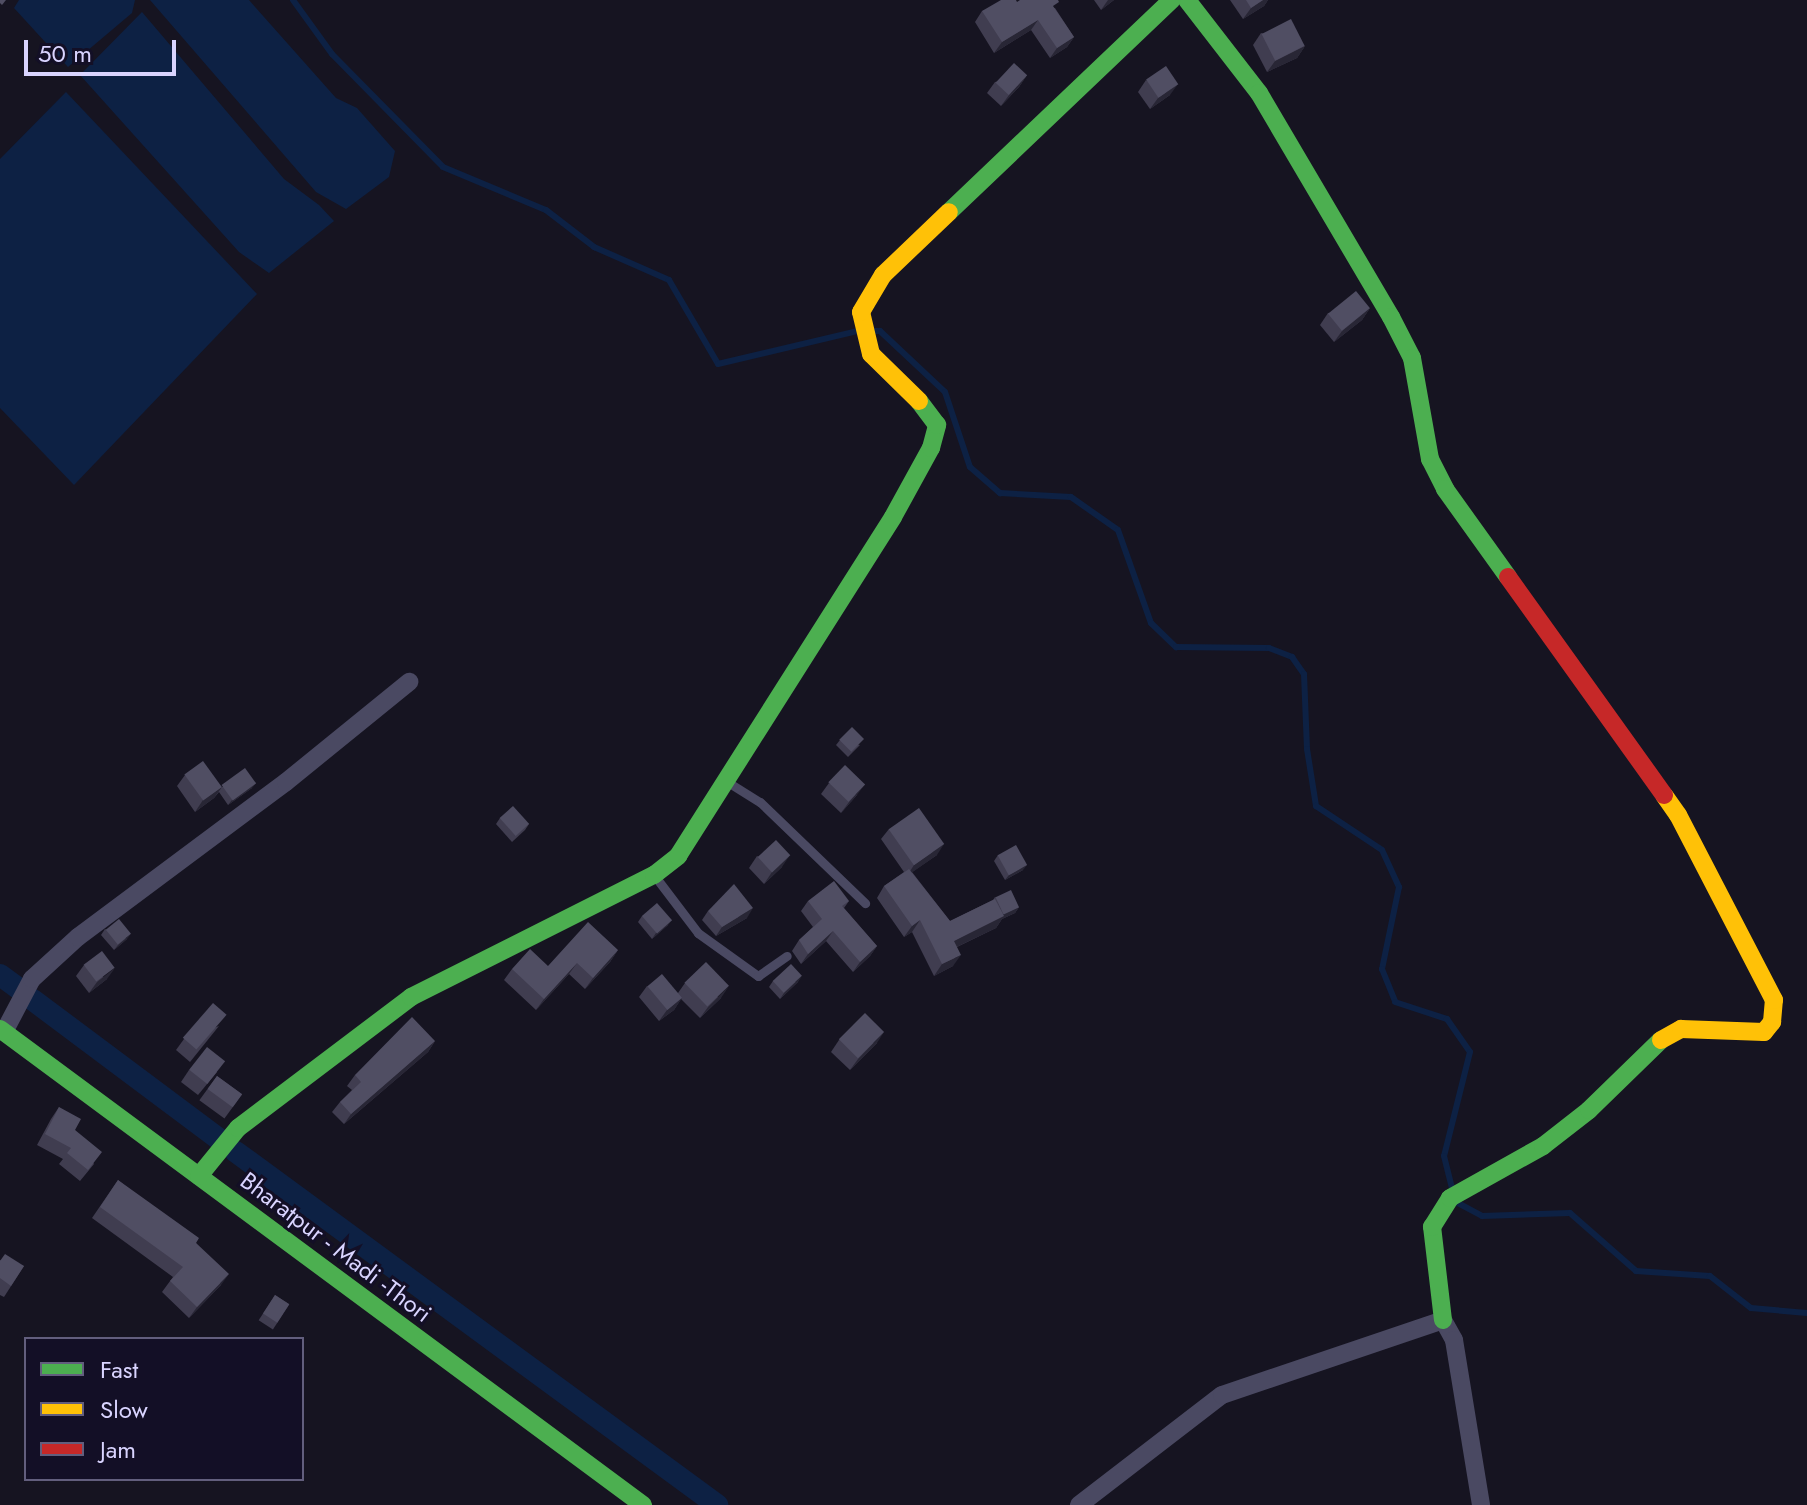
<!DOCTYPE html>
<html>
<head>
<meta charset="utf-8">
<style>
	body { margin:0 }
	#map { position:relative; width:1807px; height:1505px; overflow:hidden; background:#161421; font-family:Jost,sans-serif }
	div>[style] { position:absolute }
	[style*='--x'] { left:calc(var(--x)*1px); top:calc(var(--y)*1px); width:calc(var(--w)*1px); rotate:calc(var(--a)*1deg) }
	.water>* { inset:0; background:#0d2144 }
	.stream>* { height:6px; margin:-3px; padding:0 3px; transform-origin:3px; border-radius:3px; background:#0d2144 }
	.canal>* { height:22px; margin:-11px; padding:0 11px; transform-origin:11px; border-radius:11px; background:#0d2144 }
	.lane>* { height:9px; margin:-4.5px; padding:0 4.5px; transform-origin:4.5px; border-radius:4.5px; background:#4a4962 }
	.street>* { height:18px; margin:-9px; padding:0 9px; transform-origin:9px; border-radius:9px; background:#4a4962 }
	.fast>* { height:18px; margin:-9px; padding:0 9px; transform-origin:9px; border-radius:9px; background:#4caf50 }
	.slow>* { height:18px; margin:-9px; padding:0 9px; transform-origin:9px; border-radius:9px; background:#ffc107 }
	.jam>* { height:18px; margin:-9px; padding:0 9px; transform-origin:9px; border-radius:9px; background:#c62828 }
	.wall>* { inset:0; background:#403d50; transform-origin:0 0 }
	.shaded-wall>* { inset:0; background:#282635 }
	.building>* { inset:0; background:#504e63; transform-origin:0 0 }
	span { translate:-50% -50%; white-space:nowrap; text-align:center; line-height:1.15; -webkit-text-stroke:6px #130f26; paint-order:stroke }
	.street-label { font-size:24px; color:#d9d4ff }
	.legend { position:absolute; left:24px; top:1337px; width:280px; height:144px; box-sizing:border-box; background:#130f26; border:2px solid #625e7d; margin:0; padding:10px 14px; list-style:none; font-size:24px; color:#d9d4ff }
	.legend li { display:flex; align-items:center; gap:16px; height:40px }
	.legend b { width:40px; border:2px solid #625e7d }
	.scale { position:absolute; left:24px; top:40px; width:152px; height:36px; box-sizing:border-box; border:4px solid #d9d4ff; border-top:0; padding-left:10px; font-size:24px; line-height:28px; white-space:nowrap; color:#d9d4ff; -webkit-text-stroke:6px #130f26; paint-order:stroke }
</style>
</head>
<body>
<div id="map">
	<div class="water">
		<div style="clip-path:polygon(19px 0,135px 0,132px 13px,68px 67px,14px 8px)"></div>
		<div style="clip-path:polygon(150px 0,249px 0,336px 98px,357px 108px,395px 151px,389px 177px,346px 209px,316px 192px)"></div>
		<div style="clip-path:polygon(142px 12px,284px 179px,319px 205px,334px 221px,269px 273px,239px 252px,80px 75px)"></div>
		<div style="clip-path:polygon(66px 92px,257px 294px,74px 485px,0 408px,0 159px)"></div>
	</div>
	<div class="stream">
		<div style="--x:293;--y:0;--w:67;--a:54.2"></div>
		<div style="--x:332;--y:54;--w:158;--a:45.5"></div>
		<div style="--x:443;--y:167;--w:112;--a:22.7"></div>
		<div style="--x:546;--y:210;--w:61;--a:37.6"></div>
		<div style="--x:594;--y:247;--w:82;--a:23.7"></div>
		<div style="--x:669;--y:280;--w:97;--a:59.7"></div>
		<div style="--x:718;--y:364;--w:144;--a:-13.3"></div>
		<div style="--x:870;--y:331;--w:10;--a:0"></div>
		<div style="--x:880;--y:331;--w:89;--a:43.2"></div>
		<div style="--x:945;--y:392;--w:79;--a:71.6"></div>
		<div style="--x:970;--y:467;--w:40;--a:41"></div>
		<div style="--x:1000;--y:493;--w:71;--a:3.2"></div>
		<div style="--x:1071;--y:497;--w:57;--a:35.1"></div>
		<div style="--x:1118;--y:530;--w:99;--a:70.5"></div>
		<div style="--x:1151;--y:623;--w:35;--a:44"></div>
		<div style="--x:1176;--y:647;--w:93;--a:0.6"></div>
		<div style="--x:1269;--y:648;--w:25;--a:21"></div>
		<div style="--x:1292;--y:657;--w:21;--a:55"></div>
		<div style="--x:1304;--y:674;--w:75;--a:87.7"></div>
		<div style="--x:1307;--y:749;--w:58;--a:81"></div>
		<div style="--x:1316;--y:806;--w:79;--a:33.7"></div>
		<div style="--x:1382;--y:850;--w:41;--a:65.3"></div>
		<div style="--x:1399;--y:887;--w:84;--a:101.7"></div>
		<div style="--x:1382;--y:969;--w:35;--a:68"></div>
		<div style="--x:1395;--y:1002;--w:55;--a:18.1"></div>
		<div style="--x:1447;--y:1019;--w:40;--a:55.1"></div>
		<div style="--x:1470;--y:1052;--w:107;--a:104"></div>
		<div style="--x:1444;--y:1156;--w:36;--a:76"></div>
		<div style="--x:1456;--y:1202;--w:30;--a:28"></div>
		<div style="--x:1482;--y:1216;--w:88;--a:-2"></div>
		<div style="--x:1570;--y:1213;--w:88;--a:41.3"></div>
		<div style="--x:1636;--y:1271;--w:74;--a:3.9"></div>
		<div style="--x:1710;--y:1276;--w:52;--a:38"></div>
		<div style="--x:1751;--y:1308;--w:56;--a:5.1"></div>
	</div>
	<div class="canal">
		<div style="--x:0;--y:975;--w:24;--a:36"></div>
		<div style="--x:33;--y:1000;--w:234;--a:36.8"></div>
		<div style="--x:236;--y:1152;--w:597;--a:36.27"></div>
	</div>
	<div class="lane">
		<div style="--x:726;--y:781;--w:40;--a:32"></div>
		<div style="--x:760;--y:802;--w:146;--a:43.9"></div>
		<div style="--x:654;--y:875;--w:73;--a:52.8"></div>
		<div style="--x:698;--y:933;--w:74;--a:35.6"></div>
		<div style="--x:758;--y:976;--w:35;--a:-35"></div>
	</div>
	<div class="street">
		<div style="--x:4;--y:1032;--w:60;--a:-62.2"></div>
		<div style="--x:32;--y:979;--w:62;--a:-42.4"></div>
		<div style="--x:78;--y:937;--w:259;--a:-36.7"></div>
		<div style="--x:286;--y:782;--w:159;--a:-39.1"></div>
		<div style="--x:1079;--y:1505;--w:180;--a:-37.6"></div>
		<div style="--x:1222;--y:1395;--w:233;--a:-18.7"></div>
		<div style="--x:1443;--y:1320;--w:23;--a:61"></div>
		<div style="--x:1454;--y:1340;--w:167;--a:80.7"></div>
	</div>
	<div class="fast">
		<div style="--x:1187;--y:0;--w:118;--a:52.3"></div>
		<div style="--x:1259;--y:93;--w:260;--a:59.5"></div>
		<div style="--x:1391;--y:317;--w:46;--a:62.9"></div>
		<div style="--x:1412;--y:358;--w:103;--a:79.9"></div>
		<div style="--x:1430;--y:459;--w:34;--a:63"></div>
		<div style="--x:1445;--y:489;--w:108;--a:54.4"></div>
		<div style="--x:949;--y:212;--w:308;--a:-43.6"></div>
		<div style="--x:0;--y:1029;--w:800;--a:36.51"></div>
		<div style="--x:199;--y:1176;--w:62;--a:-50.9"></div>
		<div style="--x:238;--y:1128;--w:217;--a:-37.1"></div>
		<div style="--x:411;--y:997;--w:272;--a:-26.7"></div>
		<div style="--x:654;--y:875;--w:31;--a:-38"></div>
		<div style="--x:678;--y:856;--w:401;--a:-57.6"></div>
		<div style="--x:893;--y:517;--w:79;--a:-61.2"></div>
		<div style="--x:931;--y:448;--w:24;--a:-75"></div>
		<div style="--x:937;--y:425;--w:30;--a:-127"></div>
		<div style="--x:1443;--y:1320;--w:94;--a:-96.7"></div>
		<div style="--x:1432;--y:1227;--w:34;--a:-58"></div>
		<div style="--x:1450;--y:1198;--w:107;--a:-29.2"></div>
		<div style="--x:1543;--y:1146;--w:58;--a:-38"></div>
		<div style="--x:1589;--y:1110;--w:100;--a:-44.2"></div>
	</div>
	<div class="slow">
		<div style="--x:919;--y:401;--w:67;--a:-135.6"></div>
		<div style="--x:871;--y:354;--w:43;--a:-103.4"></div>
		<div style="--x:861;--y:312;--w:43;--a:-59.3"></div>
		<div style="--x:883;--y:275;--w:91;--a:-43.7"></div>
		<div style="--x:1661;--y:1040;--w:23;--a:-29"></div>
		<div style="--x:1681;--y:1029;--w:83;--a:2.1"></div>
		<div style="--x:1764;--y:1032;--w:13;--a:-51"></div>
		<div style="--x:1772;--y:1022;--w:22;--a:-85"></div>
		<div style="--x:1774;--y:1000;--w:208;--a:-117.4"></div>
		<div style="--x:1678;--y:815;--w:24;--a:-125"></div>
	</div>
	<div class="jam">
		<div style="--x:1508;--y:577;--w:268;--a:54.4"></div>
	</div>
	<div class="wall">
		<div style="clip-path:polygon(1094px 0,1114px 0,1101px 10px)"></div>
		<div style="clip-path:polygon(1230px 0,1268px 0,1264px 6px,1243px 19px)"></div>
		<div style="clip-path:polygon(1017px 2px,1055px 8px,1074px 37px,1067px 47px,1050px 58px,1031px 30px,994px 53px,975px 22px,982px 11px)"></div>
		<div style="clip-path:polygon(1261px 33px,1305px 46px,1297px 58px,1267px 72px,1253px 45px)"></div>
		<div style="clip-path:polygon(1027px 75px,1019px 87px,1001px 106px,987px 93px,995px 82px)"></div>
		<div style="clip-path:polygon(1146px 80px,1170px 95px,1150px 109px,1138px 92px)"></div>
		<div style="clip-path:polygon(1370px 308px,1362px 320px,1334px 342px,1320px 325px,1328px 313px)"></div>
		<div style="clip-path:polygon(840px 740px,860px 745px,848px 757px,836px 745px)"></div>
		<div style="clip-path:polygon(185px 775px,222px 787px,252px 788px,228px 805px,219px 792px,214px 798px,195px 812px,177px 786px)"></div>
		<div style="clip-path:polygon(829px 783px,857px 795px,841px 813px,821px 794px)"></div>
		<div style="clip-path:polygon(500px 818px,529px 824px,525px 830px,512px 842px,496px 824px)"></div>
		<div style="clip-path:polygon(889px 829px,937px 855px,912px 872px,950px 921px,993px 900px,995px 897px,1019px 907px,1015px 913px,1002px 919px,996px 928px,957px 947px,953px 966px,934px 976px,912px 932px,904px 937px,877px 898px,884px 886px,904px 872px,881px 839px)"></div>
		<div style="clip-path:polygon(998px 855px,1023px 870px,1005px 880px,994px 861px)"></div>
		<div style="clip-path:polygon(757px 856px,782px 867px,764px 884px,749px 868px)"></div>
		<div style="clip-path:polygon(808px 901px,849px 901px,844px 908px,877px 946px,870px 956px,853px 972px,826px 941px,801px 964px,792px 951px,799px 940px,813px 927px,801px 911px)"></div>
		<div style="clip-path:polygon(708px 911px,747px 918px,716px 936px,702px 920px)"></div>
		<div style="clip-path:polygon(642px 916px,668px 925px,652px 939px,638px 922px)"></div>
		<div style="clip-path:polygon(105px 929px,127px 939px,114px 950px,101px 935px)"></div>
		<div style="clip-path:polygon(618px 950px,610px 962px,585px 989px,569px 974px,536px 1010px,504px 980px,512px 969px,548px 966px)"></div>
		<div style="clip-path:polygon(84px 965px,107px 979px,89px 993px,76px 976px)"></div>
		<div style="clip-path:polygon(773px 981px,798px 982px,780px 999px,769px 987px)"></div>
		<div style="clip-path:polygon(685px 983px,721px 998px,700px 1018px,681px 999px,674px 1010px,659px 1021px,639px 997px,647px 986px,678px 993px)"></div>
		<div style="clip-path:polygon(219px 1026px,190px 1062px,176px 1050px,184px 1039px)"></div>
		<div style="clip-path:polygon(839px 1040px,877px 1043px,850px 1070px,831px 1052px)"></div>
		<div style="clip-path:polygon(435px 1041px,428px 1052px,344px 1124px,332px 1112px,340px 1102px,352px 1090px,347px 1086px,355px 1075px)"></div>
		<div style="clip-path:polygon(189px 1070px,217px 1072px,198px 1095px,181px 1082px)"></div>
		<div style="left:217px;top:1076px;width:31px;height:30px;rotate:36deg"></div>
		<div style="clip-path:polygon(59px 1107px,75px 1130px,94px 1164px,80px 1181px,59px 1164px,63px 1159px,37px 1145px,51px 1119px)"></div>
		<div style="clip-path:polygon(118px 1180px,196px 1243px,221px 1285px,189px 1318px,162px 1292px,173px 1277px,92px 1218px)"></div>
		<div style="clip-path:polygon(0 1260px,24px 1266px,4px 1297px,0 1295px)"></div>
		<div style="left:275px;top:1295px;width:17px;height:30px;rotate:33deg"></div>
	</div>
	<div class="shaded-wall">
		<div style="clip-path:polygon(1108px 0,1114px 0,1101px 10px)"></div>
		<div style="clip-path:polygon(1263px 0,1268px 0,1264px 6px,1243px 19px,1251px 8px)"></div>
		<div style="clip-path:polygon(1038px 20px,1031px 30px,994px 53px,1002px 42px)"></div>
		<div style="clip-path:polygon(1074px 37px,1067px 47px,1050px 58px,1057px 48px)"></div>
		<div style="clip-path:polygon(1305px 46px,1297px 58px,1267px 72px,1275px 61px)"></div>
		<div style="clip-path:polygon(1027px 75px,1019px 87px,1001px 106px,1009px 95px)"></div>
		<div style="clip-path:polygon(1178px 84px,1170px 95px,1150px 109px,1158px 98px)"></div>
		<div style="clip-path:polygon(1370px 308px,1362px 320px,1334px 342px,1342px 331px)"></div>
		<div style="clip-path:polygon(256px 783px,252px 788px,228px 805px,232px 800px)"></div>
		<div style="clip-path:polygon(865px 784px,857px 795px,841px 813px,849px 802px)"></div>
		<div style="clip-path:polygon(222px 787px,214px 798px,195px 812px,203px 800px)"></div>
		<div style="clip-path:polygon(944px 844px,937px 855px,907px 876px,914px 865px)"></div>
		<div style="clip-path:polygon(790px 855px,782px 867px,764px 884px,772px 872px)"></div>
		<div style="clip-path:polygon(1027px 865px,1023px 870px,1005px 880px,1009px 875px)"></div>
		<div style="clip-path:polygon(1019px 907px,1015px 913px,1002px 919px,996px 928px,946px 952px,954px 941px,1003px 914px)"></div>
		<div style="clip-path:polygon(753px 908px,747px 918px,716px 936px,722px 927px)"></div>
		<div style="clip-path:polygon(672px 920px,668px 925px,652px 939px,656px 933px)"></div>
		<div style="clip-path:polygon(920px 920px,912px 932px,904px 937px,912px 926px)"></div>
		<div style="clip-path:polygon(833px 931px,826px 941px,801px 964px,808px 954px)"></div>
		<div style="clip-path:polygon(131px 934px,127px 939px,114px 950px,118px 945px)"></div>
		<div style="clip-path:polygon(877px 946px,870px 956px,853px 972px,860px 962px)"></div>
		<div style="clip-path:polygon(618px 950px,610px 962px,585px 989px,593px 978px)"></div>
		<div style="clip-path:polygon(961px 955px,953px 966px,934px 976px,942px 964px)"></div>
		<div style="clip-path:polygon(577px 963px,569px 974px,536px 1010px,544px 999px)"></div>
		<div style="clip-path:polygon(115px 968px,107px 979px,89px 993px,97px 982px)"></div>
		<div style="clip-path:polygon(802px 976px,798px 982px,780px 999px,784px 993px)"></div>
		<div style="clip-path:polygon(729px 986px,721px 998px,700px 1018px,708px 1007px)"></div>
		<div style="clip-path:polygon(682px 998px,674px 1010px,659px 1021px,667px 1010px)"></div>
		<div style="clip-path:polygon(884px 1032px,877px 1043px,850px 1070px,858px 1059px)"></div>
		<div style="clip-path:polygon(435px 1041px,428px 1052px,344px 1124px,351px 1114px)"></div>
		<div style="clip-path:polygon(229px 1274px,221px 1285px,189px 1318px,197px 1307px)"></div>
	</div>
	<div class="building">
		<div style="clip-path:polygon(0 0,6px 0,2px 5px,0 3px)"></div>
		<div style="clip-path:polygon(1001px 0,1016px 0,1017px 2px,1020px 0,1058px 0,1059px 2px,1053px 6px,1074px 37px,1057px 48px,1038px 20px,1002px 42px,982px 11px)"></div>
		<div style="clip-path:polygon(1246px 0,1263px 0,1251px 8px)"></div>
		<div style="left:1291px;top:19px;width:30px;height:33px;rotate:63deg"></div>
		<div style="left:1014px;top:63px;width:18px;height:27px;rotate:43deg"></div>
		<div style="left:1166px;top:66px;width:22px;height:24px;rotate:56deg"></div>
		<div style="left:1356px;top:291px;width:22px;height:36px;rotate:51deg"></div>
		<div style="left:852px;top:727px;width:17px;height:18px;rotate:45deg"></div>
		<div style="left:203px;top:761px;width:32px;height:23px;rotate:54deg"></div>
		<div style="left:845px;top:765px;width:28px;height:24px;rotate:44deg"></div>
		<div style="left:245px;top:768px;width:19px;height:29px;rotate:54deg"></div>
		<div style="left:513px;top:806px;width:24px;height:18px;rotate:48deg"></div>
		<div style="left:919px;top:808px;width:44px;height:37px;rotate:55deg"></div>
		<div style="left:776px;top:840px;width:21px;height:25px;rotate:47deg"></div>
		<div style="left:1016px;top:845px;width:23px;height:21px;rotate:61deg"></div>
		<div style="clip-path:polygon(909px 869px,950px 921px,995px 899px,1004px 916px,954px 941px,961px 955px,942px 964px,920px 920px,912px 926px,884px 886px)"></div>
		<div style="clip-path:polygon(834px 881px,849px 901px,842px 906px,877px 946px,860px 962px,833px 931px,808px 954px,799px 940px,822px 919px,808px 901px)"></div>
		<div style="clip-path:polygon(734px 884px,753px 908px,722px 927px,708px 911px)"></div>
		<div style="left:1011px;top:890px;width:19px;height:17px;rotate:65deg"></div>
		<div style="left:657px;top:903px;width:23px;height:20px;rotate:49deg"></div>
		<div style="left:119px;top:919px;width:19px;height:17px;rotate:51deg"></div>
		<div style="clip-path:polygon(588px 922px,618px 950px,593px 978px,577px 963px,544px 999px,512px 969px,530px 949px,548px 966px)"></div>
		<div style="left:102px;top:951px;width:21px;height:23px;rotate:53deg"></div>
		<div style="left:706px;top:962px;width:33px;height:30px;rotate:46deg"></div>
		<div style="left:791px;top:964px;width:16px;height:25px;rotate:47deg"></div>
		<div style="left:662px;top:974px;width:31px;height:19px;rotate:50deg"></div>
		<div style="left:213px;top:1003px;width:18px;height:46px;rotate:41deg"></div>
		<div style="left:865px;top:1013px;width:27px;height:37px;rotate:45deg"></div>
		<div style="clip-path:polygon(412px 1017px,435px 1041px,351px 1114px,340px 1102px,361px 1082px,355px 1075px)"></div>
		<div style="left:207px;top:1047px;width:23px;height:29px;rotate:38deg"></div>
		<div style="left:217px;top:1076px;width:31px;height:16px;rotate:36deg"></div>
		<div style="clip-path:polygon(59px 1107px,81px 1119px,75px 1130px,102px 1152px,88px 1170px,67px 1153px,71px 1148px,45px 1134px)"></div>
		<div style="clip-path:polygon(118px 1180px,199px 1238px,196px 1243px,229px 1274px,197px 1307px,170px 1281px,183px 1267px,100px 1207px)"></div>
		<div style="clip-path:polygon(5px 1254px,24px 1266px,11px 1286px,0 1278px,0 1261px)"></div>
		<div style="left:275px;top:1295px;width:17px;height:22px;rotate:33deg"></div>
	</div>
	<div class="street-label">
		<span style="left:336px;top:1247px;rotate:37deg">Bharatpur - Madi -Thori</span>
	</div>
	<ul class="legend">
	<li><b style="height:10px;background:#4caf50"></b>Fast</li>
	<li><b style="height:10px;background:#ffc107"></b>Slow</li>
	<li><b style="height:10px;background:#c62828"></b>Jam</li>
	</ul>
	<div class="scale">50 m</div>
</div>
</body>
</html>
